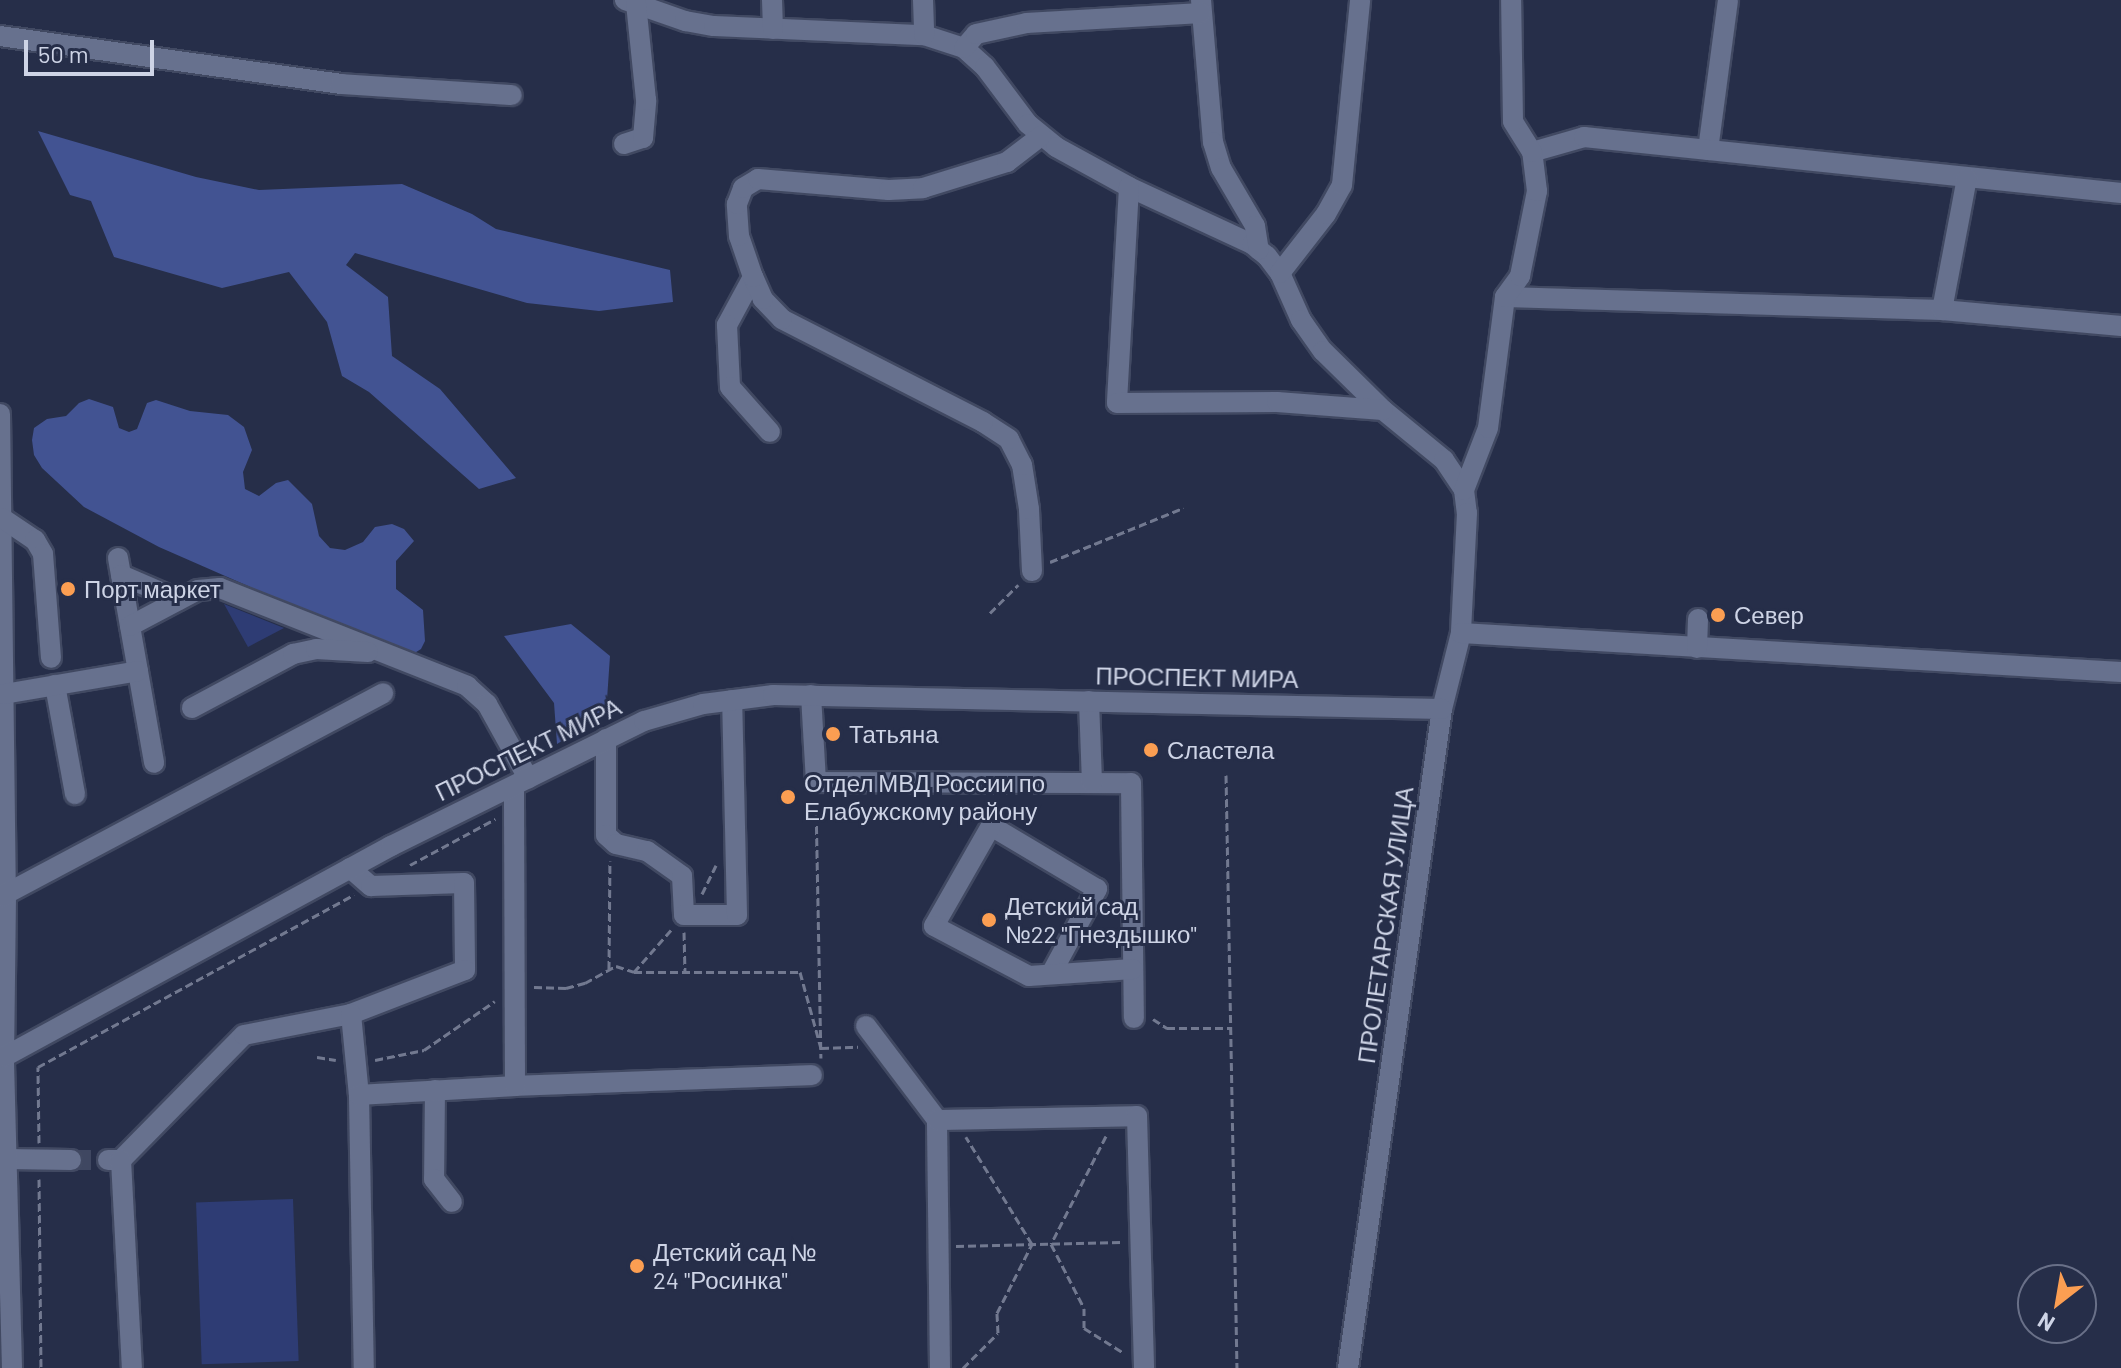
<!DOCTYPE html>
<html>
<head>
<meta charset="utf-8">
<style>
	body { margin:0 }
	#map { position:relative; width:2121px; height:1368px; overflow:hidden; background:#262e49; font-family:Barlow,sans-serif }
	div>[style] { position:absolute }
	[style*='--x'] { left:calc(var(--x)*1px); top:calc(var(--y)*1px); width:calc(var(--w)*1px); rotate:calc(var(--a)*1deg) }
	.green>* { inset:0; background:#2e3c74; transform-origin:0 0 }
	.forest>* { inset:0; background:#425392 }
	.minor-tunnel>* { height:20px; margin-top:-10px; transform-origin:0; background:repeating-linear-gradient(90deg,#3f4761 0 20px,transparent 0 30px) }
	.path>* { height:3px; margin-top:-1.5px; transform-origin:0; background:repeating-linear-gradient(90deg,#727990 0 8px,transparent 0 12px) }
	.roads { filter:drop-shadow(2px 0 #414962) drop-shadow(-2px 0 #414962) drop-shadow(0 2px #414962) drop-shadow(0 -2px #414962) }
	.minor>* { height:20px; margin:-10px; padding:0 10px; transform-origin:10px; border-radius:10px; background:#67718e }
	.dots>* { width:22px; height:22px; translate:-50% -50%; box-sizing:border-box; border:4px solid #262e49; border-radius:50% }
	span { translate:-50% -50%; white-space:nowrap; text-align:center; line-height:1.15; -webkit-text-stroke:6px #262e49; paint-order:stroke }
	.poi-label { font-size:24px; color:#ced4e6 }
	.left { translate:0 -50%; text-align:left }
	.street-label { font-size:24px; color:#ced4e6 }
	.north { position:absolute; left:2017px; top:1264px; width:80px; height:80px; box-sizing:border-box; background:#262e49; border:2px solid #697088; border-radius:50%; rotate:211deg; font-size:22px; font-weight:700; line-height:32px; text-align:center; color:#ced4e6 }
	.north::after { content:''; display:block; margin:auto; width:28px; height:36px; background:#fb9e52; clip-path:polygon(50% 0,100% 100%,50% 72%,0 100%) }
	.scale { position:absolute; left:24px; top:40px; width:130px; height:36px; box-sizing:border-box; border:4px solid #ced4e6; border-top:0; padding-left:10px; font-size:24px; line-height:28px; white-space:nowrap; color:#ced4e6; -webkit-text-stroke:6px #262e49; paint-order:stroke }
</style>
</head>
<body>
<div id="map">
	<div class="green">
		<div style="clip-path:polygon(224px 604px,284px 628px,248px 647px)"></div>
		<div style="left:293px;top:1199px;width:162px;height:97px;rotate:88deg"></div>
	</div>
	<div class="forest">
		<div style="clip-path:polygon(38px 131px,196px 177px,259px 190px,402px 184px,472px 214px,496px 229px,670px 270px,673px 302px,599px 311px,527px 303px,355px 253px,346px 265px,388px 297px,392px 356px,440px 389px,516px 478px,479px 489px,369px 392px,342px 376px,327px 322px,289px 272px,222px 288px,114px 257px,91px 201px,70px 195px)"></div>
		<div style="clip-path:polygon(89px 399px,113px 407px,119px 428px,129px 432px,137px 429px,147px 403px,156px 400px,190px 411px,228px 415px,244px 427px,252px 450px,243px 472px,245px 489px,259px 496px,276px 483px,288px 480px,312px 504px,319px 536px,330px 548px,345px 550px,363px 542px,375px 527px,392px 524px,404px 529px,414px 541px,396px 561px,396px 589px,423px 610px,425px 641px,421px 649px,413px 654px,403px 654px,159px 547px,84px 507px,42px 468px,34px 455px,32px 440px,34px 428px,47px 419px,66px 416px,79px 403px)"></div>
		<div style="clip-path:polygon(571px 624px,610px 656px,606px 714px,557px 744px,554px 703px,504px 636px)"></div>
	</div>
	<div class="minor-tunnel">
		<div style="--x:71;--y:1160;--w:37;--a:0"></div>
	</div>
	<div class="path">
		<div style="--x:1050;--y:562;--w:144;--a:-22.1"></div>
		<div style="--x:990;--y:613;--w:40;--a:-45"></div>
		<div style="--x:1226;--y:775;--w:593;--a:88.94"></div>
		<div style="--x:816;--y:802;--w:256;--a:88.9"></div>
		<div style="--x:410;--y:865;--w:97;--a:-28.4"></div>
		<div style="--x:702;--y:894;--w:32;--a:-64"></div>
		<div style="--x:684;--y:932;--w:40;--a:88.6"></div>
		<div style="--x:609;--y:969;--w:108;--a:-89.5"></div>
		<div style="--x:634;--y:972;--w:56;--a:-48.6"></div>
		<div style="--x:534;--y:987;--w:32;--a:2"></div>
		<div style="--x:566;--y:988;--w:20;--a:-15"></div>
		<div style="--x:585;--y:983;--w:35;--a:-29"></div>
		<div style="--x:616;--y:966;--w:19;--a:18"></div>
		<div style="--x:634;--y:972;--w:166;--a:0"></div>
		<div style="--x:800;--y:972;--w:79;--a:74.6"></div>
		<div style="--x:821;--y:1048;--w:37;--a:-2"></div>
		<div style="--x:1153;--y:1019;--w:17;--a:33"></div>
		<div style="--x:1167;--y:1028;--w:63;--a:0"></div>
		<div style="--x:317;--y:1057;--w:19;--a:9"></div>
		<div style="--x:375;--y:1060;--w:50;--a:-11.5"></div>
		<div style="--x:424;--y:1050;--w:86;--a:-34.6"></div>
		<div style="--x:1106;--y:1136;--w:121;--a:117"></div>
		<div style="--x:1051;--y:1244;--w:72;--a:62.7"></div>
		<div style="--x:1084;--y:1308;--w:20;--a:90"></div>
		<div style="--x:1084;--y:1328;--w:47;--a:32"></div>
		<div style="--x:39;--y:1143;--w:76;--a:-90.8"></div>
		<div style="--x:38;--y:1067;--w:360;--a:-28.6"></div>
		<div style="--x:39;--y:1179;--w:189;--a:89.4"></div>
		<div style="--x:956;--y:1246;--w:165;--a:-1.4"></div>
		<div style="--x:963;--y:1368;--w:49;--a:-45"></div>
		<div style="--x:998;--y:1333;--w:20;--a:-93"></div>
		<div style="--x:997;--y:1313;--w:77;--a:-63.1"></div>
		<div style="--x:1032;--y:1244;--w:126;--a:-121.7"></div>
	</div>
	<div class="roads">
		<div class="minor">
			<div style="--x:625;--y:0;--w:64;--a:19.3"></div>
			<div style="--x:685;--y:21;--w:29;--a:10"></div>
			<div style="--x:714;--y:26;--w:210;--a:2.5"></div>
			<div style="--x:924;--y:35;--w:42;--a:18"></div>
			<div style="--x:964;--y:48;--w:28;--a:42"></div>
			<div style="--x:985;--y:67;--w:71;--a:53"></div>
			<div style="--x:1028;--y:124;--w:36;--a:39"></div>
			<div style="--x:1056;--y:147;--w:83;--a:28.7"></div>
			<div style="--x:1129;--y:187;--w:136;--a:24.9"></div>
			<div style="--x:1252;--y:244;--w:19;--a:39"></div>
			<div style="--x:1267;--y:256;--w:21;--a:53"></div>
			<div style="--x:1280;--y:273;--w:51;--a:65.9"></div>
			<div style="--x:1301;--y:320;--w:38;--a:55"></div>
			<div style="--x:1323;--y:351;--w:84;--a:44.5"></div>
			<div style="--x:1383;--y:410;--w:79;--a:39.3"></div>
			<div style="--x:1444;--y:460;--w:36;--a:56"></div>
			<div style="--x:1464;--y:490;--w:23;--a:83"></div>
			<div style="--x:1467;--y:513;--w:120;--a:92.9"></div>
			<div style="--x:1461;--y:633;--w:78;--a:104"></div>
			<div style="--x:1442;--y:709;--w:666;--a:98.12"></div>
			<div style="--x:772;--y:0;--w:29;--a:88"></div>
			<div style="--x:923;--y:0;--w:35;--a:88"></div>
			<div style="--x:1201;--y:0;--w:143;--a:85.2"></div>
			<div style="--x:1213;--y:142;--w:27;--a:73"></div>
			<div style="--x:1221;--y:168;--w:67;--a:59.6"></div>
			<div style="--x:1255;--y:226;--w:24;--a:81"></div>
			<div style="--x:0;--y:36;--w:344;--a:8"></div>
			<div style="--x:341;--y:84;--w:171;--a:3.7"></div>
			<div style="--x:964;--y:48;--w:18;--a:-49"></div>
			<div style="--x:976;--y:34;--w:52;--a:-12.2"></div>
			<div style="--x:1027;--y:23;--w:174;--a:-3.3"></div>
			<div style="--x:624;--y:144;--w:20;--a:-18"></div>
			<div style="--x:643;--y:138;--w:38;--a:-85"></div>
			<div style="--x:646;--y:100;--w:97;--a:-95.9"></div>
			<div style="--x:1708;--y:150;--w:151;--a:-82.4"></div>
			<div style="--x:1532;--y:152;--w:54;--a:-16.1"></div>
			<div style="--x:1584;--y:137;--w:540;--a:5.95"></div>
			<div style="--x:1129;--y:187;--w:216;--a:93.2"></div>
			<div style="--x:1117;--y:403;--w:160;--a:-0.4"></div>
			<div style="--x:1277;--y:402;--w:106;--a:4.3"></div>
			<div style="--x:1280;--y:273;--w:75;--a:-52.1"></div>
			<div style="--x:1326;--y:214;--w:33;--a:-61"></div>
			<div style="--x:1342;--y:185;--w:186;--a:-84.4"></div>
			<div style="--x:753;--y:277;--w:55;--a:118.4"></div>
			<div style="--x:727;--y:325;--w:62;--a:87.2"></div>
			<div style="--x:730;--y:387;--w:60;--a:48.4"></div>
			<div style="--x:1505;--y:297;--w:437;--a:1.7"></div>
			<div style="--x:1942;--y:310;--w:180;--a:5.1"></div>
			<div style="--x:1942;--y:310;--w:134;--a:-79.3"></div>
			<div style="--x:0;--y:414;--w:482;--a:89.3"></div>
			<div style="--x:6;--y:896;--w:161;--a:90.7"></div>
			<div style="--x:1464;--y:490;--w:66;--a:-68.8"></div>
			<div style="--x:1488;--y:428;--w:132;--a:-82.6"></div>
			<div style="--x:1505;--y:297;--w:26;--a:-54"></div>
			<div style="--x:1520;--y:276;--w:87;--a:-78.7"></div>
			<div style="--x:1537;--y:191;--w:39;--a:-97"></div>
			<div style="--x:1532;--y:152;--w:36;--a:-122"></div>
			<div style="--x:1513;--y:121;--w:121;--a:-90.9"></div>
			<div style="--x:2;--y:518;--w:40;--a:34"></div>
			<div style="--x:35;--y:540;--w:16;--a:60"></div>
			<div style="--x:43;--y:554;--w:104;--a:85.6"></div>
			<div style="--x:118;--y:558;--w:208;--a:80"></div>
			<div style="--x:1032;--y:571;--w:62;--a:-92.8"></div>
			<div style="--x:1029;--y:509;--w:45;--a:-99"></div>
			<div style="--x:1022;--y:465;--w:29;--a:-117"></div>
			<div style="--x:1009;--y:439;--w:31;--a:-147"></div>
			<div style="--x:983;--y:422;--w:226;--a:-152.9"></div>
			<div style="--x:782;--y:319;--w:28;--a:-134"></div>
			<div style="--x:763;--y:299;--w:24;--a:-114"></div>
			<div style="--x:753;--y:277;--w:43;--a:-108.9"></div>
			<div style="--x:739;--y:236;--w:32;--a:-94"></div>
			<div style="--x:737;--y:204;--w:17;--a:-69"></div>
			<div style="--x:743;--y:188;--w:17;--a:-31"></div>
			<div style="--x:758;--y:179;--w:131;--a:4.8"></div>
			<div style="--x:889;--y:190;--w:34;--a:-3"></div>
			<div style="--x:923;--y:188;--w:88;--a:-17.2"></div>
			<div style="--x:1007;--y:162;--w:43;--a:-37.4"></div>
			<div style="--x:121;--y:575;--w:63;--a:23.3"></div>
			<div style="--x:130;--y:626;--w:77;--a:-27.9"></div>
			<div style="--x:198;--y:590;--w:22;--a:-5"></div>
			<div style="--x:220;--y:588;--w:266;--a:21.6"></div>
			<div style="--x:467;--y:686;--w:27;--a:42"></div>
			<div style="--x:487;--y:704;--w:85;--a:61"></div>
			<div style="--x:1461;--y:633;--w:661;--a:3.38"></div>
			<div style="--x:1697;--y:648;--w:29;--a:-88"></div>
			<div style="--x:55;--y:685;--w:111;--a:79.6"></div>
			<div style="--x:4;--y:694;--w:136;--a:-9.7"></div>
			<div style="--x:811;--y:695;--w:87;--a:86.7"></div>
			<div style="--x:816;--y:782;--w:315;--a:0.2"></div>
			<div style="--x:1131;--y:783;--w:235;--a:89.3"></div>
			<div style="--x:1089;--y:701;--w:82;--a:87.9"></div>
			<div style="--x:192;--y:708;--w:115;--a:-28.1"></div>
			<div style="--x:293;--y:654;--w:24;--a:-12"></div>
			<div style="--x:316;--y:649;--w:52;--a:3.3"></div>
			<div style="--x:606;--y:739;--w:96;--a:90"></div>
			<div style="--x:606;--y:835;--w:13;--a:42"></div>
			<div style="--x:616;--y:844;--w:32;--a:13"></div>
			<div style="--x:647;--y:851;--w:43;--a:35.5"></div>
			<div style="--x:682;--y:876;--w:39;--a:87"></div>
			<div style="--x:684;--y:915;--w:53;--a:0"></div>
			<div style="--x:737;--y:915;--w:215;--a:-91.3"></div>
			<div style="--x:350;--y:868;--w:28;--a:41"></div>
			<div style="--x:371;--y:886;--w:93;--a:-1.8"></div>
			<div style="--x:464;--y:883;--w:87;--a:89.3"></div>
			<div style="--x:465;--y:970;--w:122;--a:158.9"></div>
			<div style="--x:0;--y:897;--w:434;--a:-28"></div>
			<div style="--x:1051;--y:974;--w:97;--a:-61.6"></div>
			<div style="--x:1097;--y:889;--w:123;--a:-149.3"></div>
			<div style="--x:991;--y:826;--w:115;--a:119.7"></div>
			<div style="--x:934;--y:926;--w:107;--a:27.8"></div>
			<div style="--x:1029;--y:976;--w:104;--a:-3.9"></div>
			<div style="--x:866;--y:1026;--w:118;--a:52.9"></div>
			<div style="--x:515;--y:1086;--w:297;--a:-2.1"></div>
			<div style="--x:435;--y:1090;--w:89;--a:90.6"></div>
			<div style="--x:434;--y:1179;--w:29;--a:52"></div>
			<div style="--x:359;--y:1095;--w:273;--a:89"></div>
			<div style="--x:7;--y:1159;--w:64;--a:0.9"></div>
			<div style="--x:108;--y:1160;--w:13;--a:0"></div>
			<div style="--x:121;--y:1160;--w:175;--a:-45.5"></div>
			<div style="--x:244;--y:1035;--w:109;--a:-11.1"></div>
			<div style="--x:351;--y:1014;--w:81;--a:84.4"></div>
			<div style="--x:359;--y:1095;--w:156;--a:-3.3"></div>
			<div style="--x:515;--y:1086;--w:300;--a:-90.2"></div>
			<div style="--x:121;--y:1160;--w:208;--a:87"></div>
			<div style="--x:12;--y:1368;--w:311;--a:-91.5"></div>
			<div style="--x:4;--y:1057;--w:441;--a:-28.6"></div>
			<div style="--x:391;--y:846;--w:282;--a:-26.3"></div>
			<div style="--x:644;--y:721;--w:61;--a:-16.1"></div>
			<div style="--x:703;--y:704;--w:71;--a:-7.3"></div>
			<div style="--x:773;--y:695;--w:669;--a:1.2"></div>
			<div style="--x:940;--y:1368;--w:248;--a:-90.7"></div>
			<div style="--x:937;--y:1120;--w:200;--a:-1.1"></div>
			<div style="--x:1137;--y:1116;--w:252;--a:88.4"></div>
		</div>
	</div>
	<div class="dots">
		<div style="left:68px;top:589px;background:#fb9e52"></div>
		<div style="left:1718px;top:615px;background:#fb9e52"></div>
		<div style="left:833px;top:734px;background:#fb9e52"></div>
		<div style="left:1151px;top:750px;background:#fb9e52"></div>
		<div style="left:788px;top:797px;background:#fb9e52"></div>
		<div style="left:989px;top:920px;background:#fb9e52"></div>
		<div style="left:637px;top:1266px;background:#fb9e52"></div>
	</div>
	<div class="poi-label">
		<span class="left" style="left:84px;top:589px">Порт маркет</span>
		<span class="left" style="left:1734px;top:615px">Север</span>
		<span class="left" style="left:849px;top:734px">Татьяна</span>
		<span class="left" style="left:1167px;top:750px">Сластела</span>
		<span class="left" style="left:804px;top:797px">Отдел МВД России по<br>Елабужскому району</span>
		<span class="left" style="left:1005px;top:920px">Детский сад<br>№22 "Гнездышко"</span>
		<span class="left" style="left:653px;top:1266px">Детский сад №<br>24 "Росинка"</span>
	</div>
	<div class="street-label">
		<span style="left:1197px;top:677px;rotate:1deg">ПРОСПЕКТ МИРА</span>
		<span style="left:528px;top:749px;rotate:-26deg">ПРОСПЕКТ МИРА</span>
		<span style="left:1385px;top:925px;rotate:-82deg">ПРОЛЕТАРСКАЯ УЛИЦА</span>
	</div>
	<div class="north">N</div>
	<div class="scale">50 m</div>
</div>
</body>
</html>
